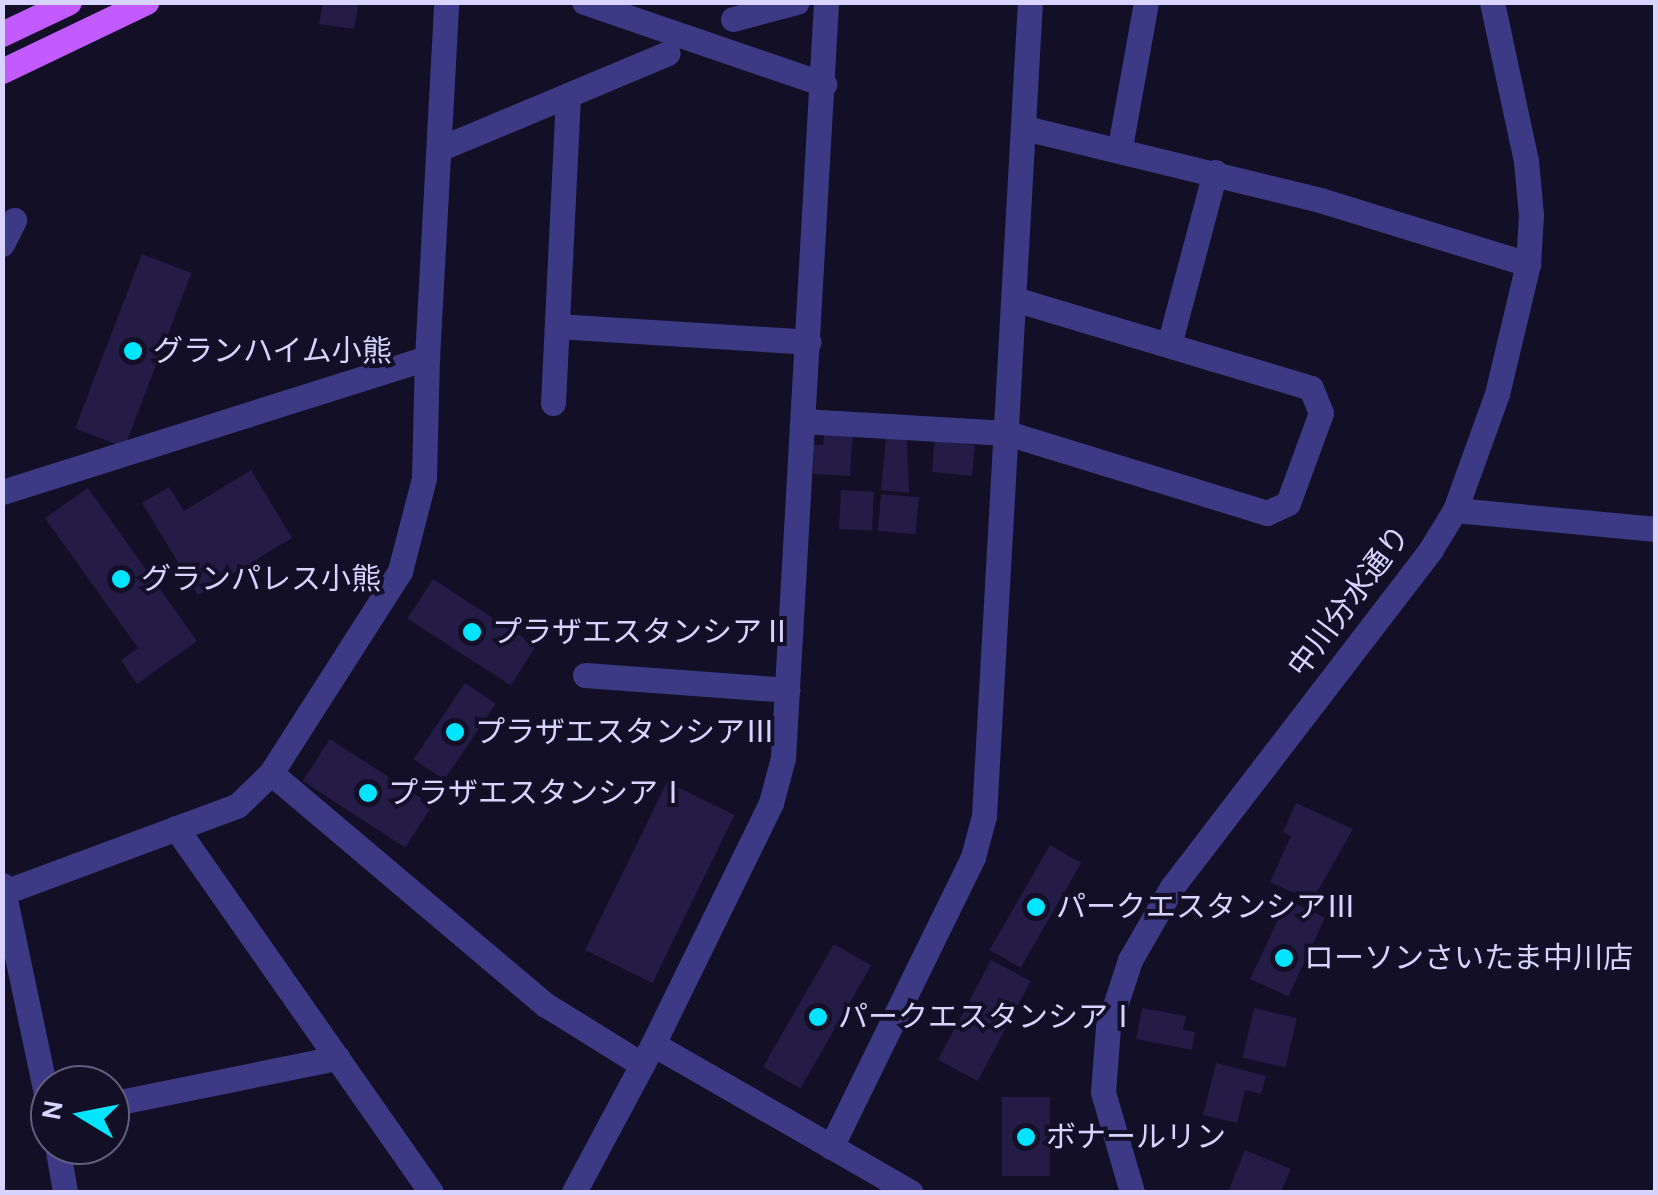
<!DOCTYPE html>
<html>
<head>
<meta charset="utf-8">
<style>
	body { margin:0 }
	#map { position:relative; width:1658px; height:1195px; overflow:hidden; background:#130f26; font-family:Karla,"Noto Sans JP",sans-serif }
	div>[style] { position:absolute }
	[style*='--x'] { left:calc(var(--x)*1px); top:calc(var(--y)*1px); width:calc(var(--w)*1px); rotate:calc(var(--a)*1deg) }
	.building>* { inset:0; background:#241b47; transform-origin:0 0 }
	.minor>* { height:25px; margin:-12.5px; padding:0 12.5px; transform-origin:12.5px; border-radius:12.5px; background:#3d3a85 }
	.major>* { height:25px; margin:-12.5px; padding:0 12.5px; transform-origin:12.5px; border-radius:12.5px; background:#c25bff }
	.dots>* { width:28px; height:28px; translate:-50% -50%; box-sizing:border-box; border:5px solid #130f26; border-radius:50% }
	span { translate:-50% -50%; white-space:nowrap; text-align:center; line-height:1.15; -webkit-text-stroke:8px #130f26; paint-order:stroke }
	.poi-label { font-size:30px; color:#d9d4ff }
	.left { translate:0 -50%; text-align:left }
	.street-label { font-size:30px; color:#d9d4ff }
	.frame { position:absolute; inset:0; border:5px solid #d9d4ff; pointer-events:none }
	.north { position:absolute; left:30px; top:1065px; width:100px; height:100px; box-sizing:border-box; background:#130f26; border:2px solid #625e7d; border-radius:50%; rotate:280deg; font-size:28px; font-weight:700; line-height:40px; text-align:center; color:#d9d4ff }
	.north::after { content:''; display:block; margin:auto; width:35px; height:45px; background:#00e5ff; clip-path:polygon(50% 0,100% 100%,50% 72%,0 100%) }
</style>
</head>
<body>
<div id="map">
	<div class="building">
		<div style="clip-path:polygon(323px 2px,359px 2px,354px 29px,319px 24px)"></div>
		<div style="left:142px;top:254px;width:53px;height:187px;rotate:21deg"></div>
		<div style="clip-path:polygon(825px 430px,853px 431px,850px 476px,813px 474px,814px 445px,823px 445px)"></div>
		<div style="clip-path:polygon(935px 433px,965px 436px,964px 444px,975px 445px,972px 476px,932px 472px)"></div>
		<div style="clip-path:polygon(886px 438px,907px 440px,909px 493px,881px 490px)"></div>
		<div style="clip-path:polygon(251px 470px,292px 538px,198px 595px,142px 503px,169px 487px,184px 511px)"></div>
		<div style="clip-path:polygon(88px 488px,197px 641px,137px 684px,121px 660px,138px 648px,45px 518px)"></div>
		<div style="left:841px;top:490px;width:33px;height:39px;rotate:3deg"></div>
		<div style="left:881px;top:494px;width:38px;height:37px;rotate:5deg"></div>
		<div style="left:433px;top:579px;width:123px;height:47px;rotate:33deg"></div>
		<div style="left:465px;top:683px;width:37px;height:92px;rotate:34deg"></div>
		<div style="left:330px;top:739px;width:122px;height:50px;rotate:33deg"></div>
		<div style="left:667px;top:782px;width:75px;height:187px;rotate:26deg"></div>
		<div style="clip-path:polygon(1296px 803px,1353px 829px,1312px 901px,1270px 882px,1291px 836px,1283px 832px)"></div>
		<div style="left:1050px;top:845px;width:36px;height:121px;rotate:30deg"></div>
		<div style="left:1287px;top:900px;width:42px;height:87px;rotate:25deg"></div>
		<div style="left:834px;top:944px;width:43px;height:142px;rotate:30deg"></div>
		<div style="left:991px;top:960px;width:45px;height:113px;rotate:28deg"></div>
		<div style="clip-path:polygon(1142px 1008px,1186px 1016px,1183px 1030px,1195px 1032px,1192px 1050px,1136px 1039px)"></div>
		<div style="left:1254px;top:1008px;width:44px;height:51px;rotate:13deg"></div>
		<div style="clip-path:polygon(1216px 1063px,1266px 1076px,1261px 1094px,1245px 1090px,1237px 1123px,1203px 1115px)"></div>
		<div style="left:1002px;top:1097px;width:48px;height:79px"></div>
		<div style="clip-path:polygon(1245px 1150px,1291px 1169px,1281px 1192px,1228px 1192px)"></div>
	</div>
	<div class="minor">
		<div style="--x:584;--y:2;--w:254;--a:18.9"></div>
		<div style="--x:733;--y:19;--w:66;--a:-14.9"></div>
		<div style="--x:1025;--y:128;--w:304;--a:13.7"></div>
		<div style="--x:1320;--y:200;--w:218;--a:17.1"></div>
		<div style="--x:1120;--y:147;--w:147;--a:-79.8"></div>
		<div style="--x:439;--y:149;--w:140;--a:-22.7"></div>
		<div style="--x:2;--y:244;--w:27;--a:-63"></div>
		<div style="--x:557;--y:326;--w:252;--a:3.6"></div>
		<div style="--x:1169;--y:345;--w:179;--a:-75.1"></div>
		<div style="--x:553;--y:403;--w:308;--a:-87.2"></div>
		<div style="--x:568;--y:95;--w:108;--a:-22.8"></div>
		<div style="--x:803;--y:421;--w:204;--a:3.4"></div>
		<div style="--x:1007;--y:433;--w:272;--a:17.1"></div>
		<div style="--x:1267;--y:513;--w:23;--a:-25"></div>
		<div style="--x:1288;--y:503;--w:96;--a:-69.9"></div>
		<div style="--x:1321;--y:413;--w:27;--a:-112"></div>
		<div style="--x:1311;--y:388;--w:309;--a:-163.3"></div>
		<div style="--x:2;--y:492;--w:446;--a:-17.5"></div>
		<div style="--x:427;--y:358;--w:357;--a:-86.9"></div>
		<div style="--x:1455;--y:510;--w:202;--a:5.4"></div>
		<div style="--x:585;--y:675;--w:203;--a:4.2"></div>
		<div style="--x:271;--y:773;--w:360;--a:40.2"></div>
		<div style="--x:546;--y:1005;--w:112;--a:31.8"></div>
		<div style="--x:176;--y:828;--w:444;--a:55"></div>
		<div style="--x:2;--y:885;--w:233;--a:78.1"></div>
		<div style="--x:2;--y:893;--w:252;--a:-20.4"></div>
		<div style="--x:238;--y:805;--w:46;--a:-44.1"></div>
		<div style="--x:271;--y:773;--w:240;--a:-57.4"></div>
		<div style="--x:400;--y:571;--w:96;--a:-75.5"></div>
		<div style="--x:424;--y:478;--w:120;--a:-88.6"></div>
		<div style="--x:653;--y:1044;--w:268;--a:-63.9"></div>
		<div style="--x:771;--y:803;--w:47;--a:-75.1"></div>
		<div style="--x:783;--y:758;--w:757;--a:-86.74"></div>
		<div style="--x:110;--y:1104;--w:232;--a:-11.5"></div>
		<div style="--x:57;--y:1145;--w:48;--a:80.3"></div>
		<div style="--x:831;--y:1147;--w:323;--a:-63.9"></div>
		<div style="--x:973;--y:857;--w:42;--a:-75"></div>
		<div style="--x:984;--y:816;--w:815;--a:-86.77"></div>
		<div style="--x:574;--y:1192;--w:168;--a:-61.9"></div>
		<div style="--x:653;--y:1044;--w:297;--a:29.9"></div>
		<div style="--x:1132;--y:1192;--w:104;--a:-106.2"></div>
		<div style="--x:1103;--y:1092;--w:65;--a:-85.6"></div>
		<div style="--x:1108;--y:1027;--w:71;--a:-71.8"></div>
		<div style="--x:1130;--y:960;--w:84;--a:-60.1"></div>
		<div style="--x:1172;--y:887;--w:426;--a:-52.5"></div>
		<div style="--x:1431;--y:549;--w:46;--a:-58.4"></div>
		<div style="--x:1455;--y:510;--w:123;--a:-70.1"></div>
		<div style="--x:1497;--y:394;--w:134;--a:-76.6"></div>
		<div style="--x:1528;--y:264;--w:49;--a:-86.5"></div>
		<div style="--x:1531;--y:215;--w:54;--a:-95.3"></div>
		<div style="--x:1526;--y:161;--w:163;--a:-102.1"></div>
	</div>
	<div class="major">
		<div style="--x:2;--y:34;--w:74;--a:-25.5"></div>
		<div style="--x:2;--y:71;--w:160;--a:-25.6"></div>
	</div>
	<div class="dots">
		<div style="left:133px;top:351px;background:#00e5ff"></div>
		<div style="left:121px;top:579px;background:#00e5ff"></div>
		<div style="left:472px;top:632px;background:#00e5ff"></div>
		<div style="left:455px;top:732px;background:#00e5ff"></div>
		<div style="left:368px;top:793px;background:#00e5ff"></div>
		<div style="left:1036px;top:907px;background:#00e5ff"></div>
		<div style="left:1284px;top:958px;background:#00e5ff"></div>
		<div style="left:818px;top:1017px;background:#00e5ff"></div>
		<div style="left:1026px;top:1137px;background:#00e5ff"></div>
	</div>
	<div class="poi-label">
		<span class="left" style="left:153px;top:351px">グランハイム小熊</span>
		<span class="left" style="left:141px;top:579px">グランパレス小熊</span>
		<span class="left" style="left:492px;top:632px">プラザエスタンシアⅡ</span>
		<span class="left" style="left:475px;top:732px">プラザエスタンシアⅢ</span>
		<span class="left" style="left:388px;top:793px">プラザエスタンシアⅠ</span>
		<span class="left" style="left:1056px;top:907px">パークエスタンシアⅢ</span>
		<span class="left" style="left:1304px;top:958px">ローソンさいたま中川店</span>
		<span class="left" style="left:838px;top:1017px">パークエスタンシアⅠ</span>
		<span class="left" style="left:1046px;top:1137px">ボナールリン</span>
	</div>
	<div class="street-label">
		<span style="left:1349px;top:601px;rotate:-53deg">中川分水通り</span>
	</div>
	<div class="frame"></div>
	<div class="north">N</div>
</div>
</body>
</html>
